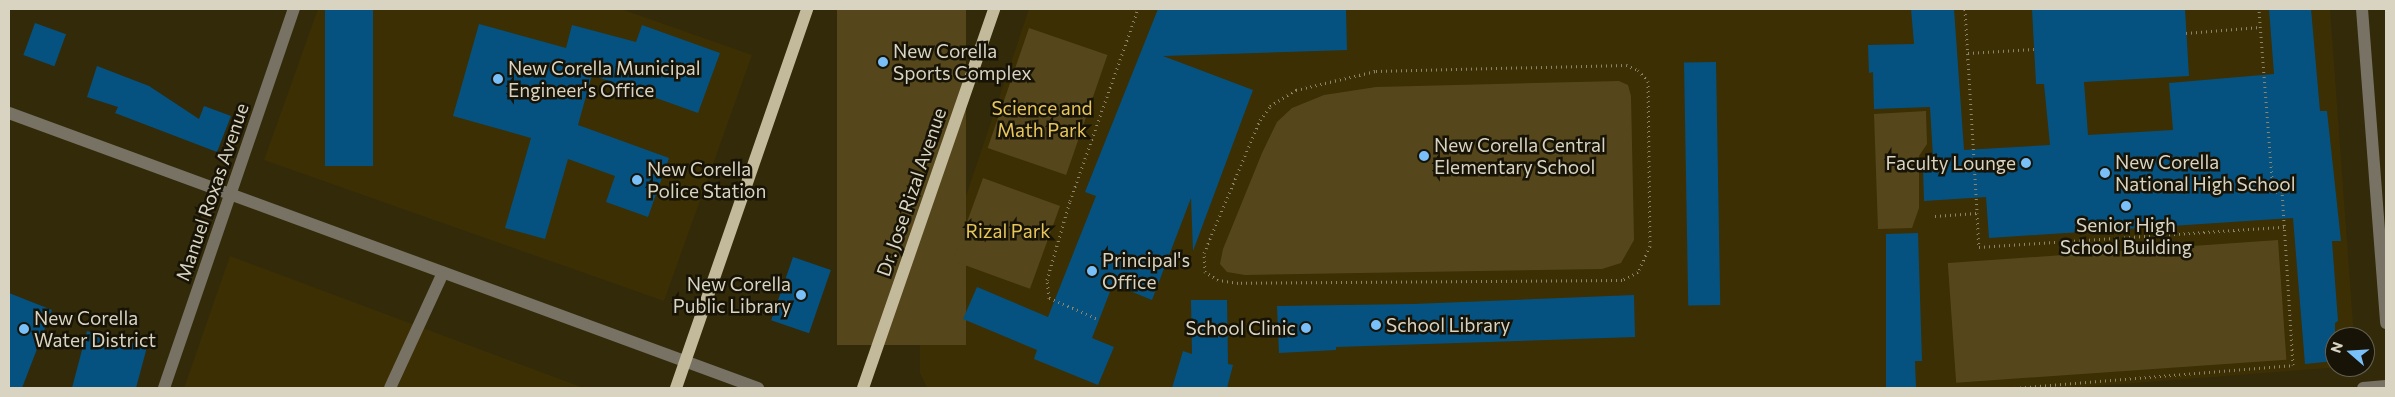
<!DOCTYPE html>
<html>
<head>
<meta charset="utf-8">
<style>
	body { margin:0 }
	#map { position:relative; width:2395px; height:397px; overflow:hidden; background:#332a09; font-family:Commissioner,sans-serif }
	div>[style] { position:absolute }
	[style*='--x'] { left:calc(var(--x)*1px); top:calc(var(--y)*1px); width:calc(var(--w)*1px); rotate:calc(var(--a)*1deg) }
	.built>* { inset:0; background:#3b2f03 }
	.green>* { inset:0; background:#55471b; transform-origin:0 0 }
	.building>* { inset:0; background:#055281; transform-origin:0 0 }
	.path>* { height:3px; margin-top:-1.5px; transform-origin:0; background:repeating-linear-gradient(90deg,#8c856c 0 1px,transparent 0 5px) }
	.minor>* { height:12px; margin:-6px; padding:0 6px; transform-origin:6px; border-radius:6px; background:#777264 }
	.major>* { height:12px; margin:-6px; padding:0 6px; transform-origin:6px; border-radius:6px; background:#c3ba9c }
	.dots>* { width:14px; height:14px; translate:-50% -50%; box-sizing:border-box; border:2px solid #171306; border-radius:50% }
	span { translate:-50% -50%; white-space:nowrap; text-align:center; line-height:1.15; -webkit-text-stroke:5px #171306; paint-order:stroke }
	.poi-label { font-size:19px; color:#d9d4c2 }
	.left { translate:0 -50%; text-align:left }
	.right { translate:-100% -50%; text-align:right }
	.park-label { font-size:19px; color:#e7c65a }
	.street-label { font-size:19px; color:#d9d4c2 }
	.frame { position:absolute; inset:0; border:10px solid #d9d4c2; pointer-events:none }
	.north { position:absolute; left:2325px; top:327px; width:50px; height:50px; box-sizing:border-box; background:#171306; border:1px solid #656051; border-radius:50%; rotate:289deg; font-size:14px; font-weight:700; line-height:20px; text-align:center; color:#d9d4c2 }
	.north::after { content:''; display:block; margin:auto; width:18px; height:22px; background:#79bff8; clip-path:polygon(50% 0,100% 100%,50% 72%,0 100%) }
</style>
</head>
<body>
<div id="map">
	<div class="built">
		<div style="clip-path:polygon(318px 9px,621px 9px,752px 55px,664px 301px,264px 160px)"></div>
		<div style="clip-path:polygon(1029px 9px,2330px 9px,2354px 337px,2335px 337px,2335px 367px,2342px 367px,2069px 388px,927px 388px,920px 373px,920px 341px,930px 303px)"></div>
		<div style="clip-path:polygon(230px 256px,584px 388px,184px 388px)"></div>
	</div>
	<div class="green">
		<div style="left:837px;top:9px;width:129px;height:336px"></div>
		<div style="left:1029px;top:28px;width:83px;height:127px;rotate:19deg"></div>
		<div style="clip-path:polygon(1619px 81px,1628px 85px,1631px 96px,1634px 240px,1621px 263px,1602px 269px,1245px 275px,1227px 272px,1220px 264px,1223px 249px,1262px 153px,1277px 122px,1292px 108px,1324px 95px,1376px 87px)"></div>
		<div style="clip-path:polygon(1926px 111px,1927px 144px,1919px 156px,1919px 208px,1912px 228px,1878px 229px,1874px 114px)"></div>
		<div style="left:983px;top:178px;width:82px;height:88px;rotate:20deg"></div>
		<div style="left:2278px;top:240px;width:120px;height:331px;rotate:86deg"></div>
	</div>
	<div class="building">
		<div style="left:325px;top:9px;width:48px;height:157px"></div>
		<div style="clip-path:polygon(1158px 9px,1346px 9px,1347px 50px,1163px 56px,1253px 90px,1193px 251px,1191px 198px,1152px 300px,1113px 284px,1092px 338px,1114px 347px,1098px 385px,1034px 359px,1037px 350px,963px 319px,977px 287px,1048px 317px,1096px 196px,1085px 192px)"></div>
		<div style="clip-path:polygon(1911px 9px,1954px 9px,1964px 150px,2050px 145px,2044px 84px,2036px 84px,2032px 9px,2185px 9px,2189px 76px,2084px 82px,2088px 135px,2173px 130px,2169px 83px,2274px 74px,2269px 9px,2311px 9px,2320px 111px,2327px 111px,2341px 241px,2332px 241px,2338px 321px,2335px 323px,2335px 361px,2305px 364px,2293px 218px,1989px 238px,1986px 197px,1924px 201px,1923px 169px,1927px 169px,1926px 157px,1933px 157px,1930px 107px,1874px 109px,1873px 72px,1869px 73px,1868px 45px,1914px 44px)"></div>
		<div style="left:35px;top:23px;width:33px;height:34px;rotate:20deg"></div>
		<div style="clip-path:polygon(479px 24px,566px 48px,572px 25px,636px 42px,642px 25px,720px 53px,698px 113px,592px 75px,578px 125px,669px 158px,648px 217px,606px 202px,615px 176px,568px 159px,545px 239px,505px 228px,531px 138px,453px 116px)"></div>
		<div style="left:1716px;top:62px;width:243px;height:32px;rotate:89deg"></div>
		<div style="clip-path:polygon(97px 66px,149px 86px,199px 119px,204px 106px,231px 116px,217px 152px,115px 113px,118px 107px,87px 97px)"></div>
		<div style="clip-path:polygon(1918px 233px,1922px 361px,1915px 361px,1916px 388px,1886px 388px,1886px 234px)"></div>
		<div style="left:793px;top:257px;width:40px;height:67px;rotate:19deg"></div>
		<div style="clip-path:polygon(9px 293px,52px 310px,22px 388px,9px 388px)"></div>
		<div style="clip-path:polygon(1634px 295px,1635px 337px,1336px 347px,1336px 350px,1279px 353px,1277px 306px,1413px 304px)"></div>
		<div style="clip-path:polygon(1191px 300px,1227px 300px,1228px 364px,1233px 365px,1227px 388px,1172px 388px,1183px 351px,1192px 354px)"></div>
		<div style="clip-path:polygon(87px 331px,147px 347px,136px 388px,72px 388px)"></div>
	</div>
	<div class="path">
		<div style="--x:1965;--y:9;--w:204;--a:86.6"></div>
		<div style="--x:2186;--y:33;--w:74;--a:-4.6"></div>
		<div style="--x:1968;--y:53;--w:66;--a:-3.5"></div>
		<div style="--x:1626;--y:65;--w:13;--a:23"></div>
		<div style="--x:1638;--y:70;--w:15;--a:48"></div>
		<div style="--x:1648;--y:81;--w:165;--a:89.3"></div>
		<div style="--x:1650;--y:246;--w:29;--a:115"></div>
		<div style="--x:1638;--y:272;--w:18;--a:153"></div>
		<div style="--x:1622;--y:280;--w:384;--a:179.6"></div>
		<div style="--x:1238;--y:283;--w:20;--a:-171"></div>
		<div style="--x:1218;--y:280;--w:15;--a:-148"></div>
		<div style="--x:1205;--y:272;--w:19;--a:-93"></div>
		<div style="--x:1204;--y:253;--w:144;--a:-67.2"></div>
		<div style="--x:1260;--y:120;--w:17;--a:-54"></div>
		<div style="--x:1270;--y:106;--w:31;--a:-32"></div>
		<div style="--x:1296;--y:90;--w:82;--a:-13.4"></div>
		<div style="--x:1376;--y:71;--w:250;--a:-1.4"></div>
		<div style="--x:1935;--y:216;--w:42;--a:-4.1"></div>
		<div style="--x:1977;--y:213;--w:34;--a:87"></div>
		<div style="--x:1979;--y:247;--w:306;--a:-3.8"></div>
		<div style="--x:1096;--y:318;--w:51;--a:-156.9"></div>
		<div style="--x:1049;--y:298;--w:18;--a:-96"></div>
		<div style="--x:1047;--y:280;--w:82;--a:-73.8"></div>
		<div style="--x:1070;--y:201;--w:204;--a:-70.5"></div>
		<div style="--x:2015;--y:388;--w:279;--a:-4.7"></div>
		<div style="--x:2293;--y:365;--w:174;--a:-93.6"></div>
		<div style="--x:2282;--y:191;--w:9;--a:174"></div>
		<div style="--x:2273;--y:192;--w:184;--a:-94.4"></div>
	</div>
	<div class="minor">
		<div style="--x:2362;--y:9;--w:315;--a:85.6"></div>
		<div style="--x:9;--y:113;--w:798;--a:20.16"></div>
		<div style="--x:164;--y:388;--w:401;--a:-71.1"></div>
		<div style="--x:390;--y:388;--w:127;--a:-65.3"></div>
		<div style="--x:2363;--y:388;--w:23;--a:-5"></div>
	</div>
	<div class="major">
		<div style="--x:676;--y:388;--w:401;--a:-70.9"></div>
		<div style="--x:863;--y:388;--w:401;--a:-70.9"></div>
	</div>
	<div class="dots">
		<div style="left:883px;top:62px;background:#79bff8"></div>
		<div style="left:498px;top:79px;background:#79bff8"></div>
		<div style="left:1424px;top:156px;background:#79bff8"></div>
		<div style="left:2026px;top:163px;background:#79bff8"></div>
		<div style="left:2105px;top:173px;background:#79bff8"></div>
		<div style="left:637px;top:180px;background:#79bff8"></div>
		<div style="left:2126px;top:206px;background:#79bff8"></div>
		<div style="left:1092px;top:271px;background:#79bff8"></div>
		<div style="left:801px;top:295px;background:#79bff8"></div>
		<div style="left:1376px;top:325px;background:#79bff8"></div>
		<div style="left:1306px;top:328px;background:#79bff8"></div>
		<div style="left:24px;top:329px;background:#79bff8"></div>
	</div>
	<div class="poi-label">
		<span class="left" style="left:893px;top:62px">New Corella<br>Sports Complex</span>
		<span class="left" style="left:508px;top:79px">New Corella Municipal<br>Engineer's Office</span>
		<span class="left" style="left:1434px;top:156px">New Corella Central<br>Elementary School</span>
		<span class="left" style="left:2115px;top:173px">New Corella<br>National High School</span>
		<span class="right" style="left:2016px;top:163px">Faculty Lounge</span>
		<span class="left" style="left:647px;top:180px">New Corella<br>Police Station</span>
		<span style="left:2126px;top:236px">Senior High<br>School Building</span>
		<span class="left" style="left:1102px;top:271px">Principal's<br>Office</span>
		<span class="right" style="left:791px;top:295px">New Corella<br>Public Library</span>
		<span class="left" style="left:34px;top:329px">New Corella<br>Water District</span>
		<span class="left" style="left:1386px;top:325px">School Library</span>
		<span class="right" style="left:1296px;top:328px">School Clinic</span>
	</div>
	<div class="park-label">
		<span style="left:1042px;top:119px">Science and<br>Math Park</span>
		<span style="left:1008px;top:231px">Rizal Park</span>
	</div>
	<div class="street-label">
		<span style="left:212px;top:192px;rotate:-71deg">Manuel Roxas Avenue</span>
		<span style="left:911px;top:192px;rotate:-71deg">Dr. Jose Rizal Avenue</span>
	</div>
	<div class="frame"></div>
	<div class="north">N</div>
</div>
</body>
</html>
